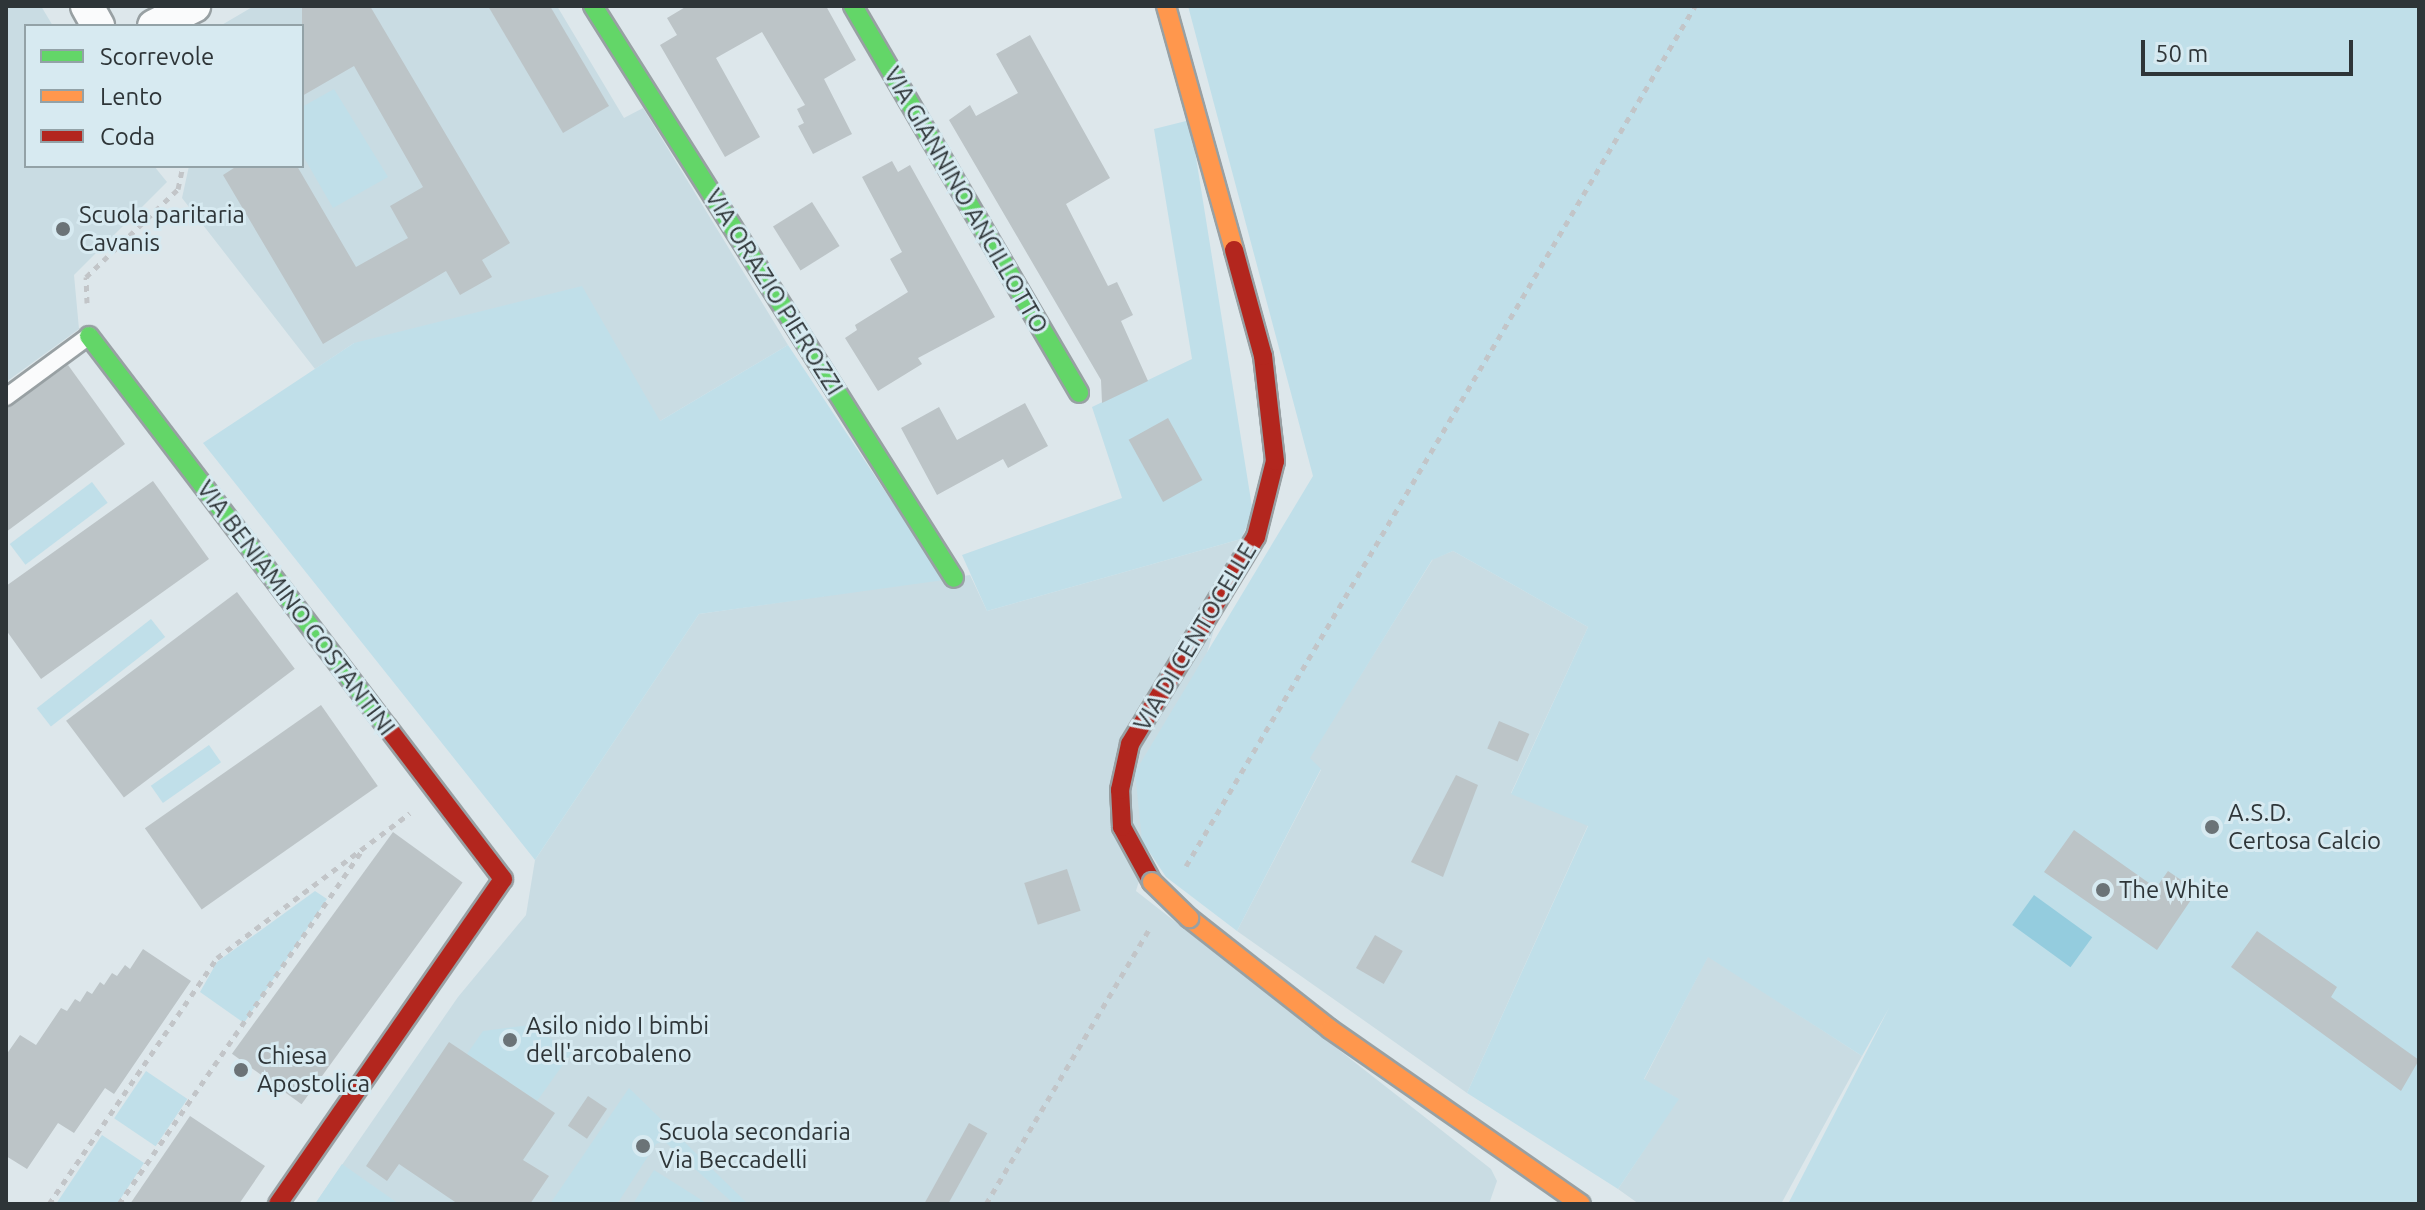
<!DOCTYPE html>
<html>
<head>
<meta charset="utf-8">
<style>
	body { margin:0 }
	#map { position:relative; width:2425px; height:1210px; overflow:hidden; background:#dde7eb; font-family:Ubuntu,sans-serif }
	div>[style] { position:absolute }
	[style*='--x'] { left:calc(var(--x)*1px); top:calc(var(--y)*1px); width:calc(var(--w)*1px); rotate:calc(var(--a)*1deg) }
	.built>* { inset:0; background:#c9dce3 }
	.green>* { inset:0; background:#c0dfe9; transform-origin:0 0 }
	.water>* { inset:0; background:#94ccde; transform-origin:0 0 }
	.building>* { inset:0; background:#bcc4c7; transform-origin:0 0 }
	.path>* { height:5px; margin-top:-2.5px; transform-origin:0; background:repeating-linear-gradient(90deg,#c2c5c8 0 6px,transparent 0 12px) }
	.roads { filter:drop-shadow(2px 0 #98a0a3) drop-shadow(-2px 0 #98a0a3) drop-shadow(0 2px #98a0a3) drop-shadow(0 -2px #98a0a3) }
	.lane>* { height:16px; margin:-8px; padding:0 8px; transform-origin:8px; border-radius:8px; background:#fafbfc }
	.street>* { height:32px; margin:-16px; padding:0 16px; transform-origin:16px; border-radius:16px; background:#fafbfc }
	.fast>* { height:18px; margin:-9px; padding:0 9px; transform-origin:9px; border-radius:9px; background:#63d668 }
	.slow>* { height:18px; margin:-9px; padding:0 9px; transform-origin:9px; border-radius:9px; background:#ff974d }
	.jam>* { height:18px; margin:-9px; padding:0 9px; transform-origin:9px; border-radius:9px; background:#b3261e }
	.bridges { filter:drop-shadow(2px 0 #98a0a3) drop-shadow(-2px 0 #98a0a3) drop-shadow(0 2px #98a0a3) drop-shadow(0 -2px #98a0a3) }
	.slow-bridge>* { height:18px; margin:-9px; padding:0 9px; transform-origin:9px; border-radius:9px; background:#ff974d }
	.dots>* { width:22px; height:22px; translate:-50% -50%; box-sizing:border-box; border:4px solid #d7eaf1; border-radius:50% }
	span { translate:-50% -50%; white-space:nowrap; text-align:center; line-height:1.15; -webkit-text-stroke:6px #d7eaf1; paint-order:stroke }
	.street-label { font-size:24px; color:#2e3538 }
	.poi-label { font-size:24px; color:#2e3538 }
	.left { translate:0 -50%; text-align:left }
	.frame { position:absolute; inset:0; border:8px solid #2e3538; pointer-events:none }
	.legend { position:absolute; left:24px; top:24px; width:280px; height:144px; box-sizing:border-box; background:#d7eaf1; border:2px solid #93a2a7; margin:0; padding:10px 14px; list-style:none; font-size:24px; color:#2e3538 }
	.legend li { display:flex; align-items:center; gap:16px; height:40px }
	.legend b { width:40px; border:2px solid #93a2a7 }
	.scale { position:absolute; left:2141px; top:40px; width:212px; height:36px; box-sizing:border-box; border:4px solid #2e3538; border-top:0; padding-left:10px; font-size:24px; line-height:28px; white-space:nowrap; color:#2e3538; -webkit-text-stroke:6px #d7eaf1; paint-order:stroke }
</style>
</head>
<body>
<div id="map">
	<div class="built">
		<div style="clip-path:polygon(6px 6px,41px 6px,53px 26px,26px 26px,26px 166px,154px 166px,167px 182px,74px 275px,79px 329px,6px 382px)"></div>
		<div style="clip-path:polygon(254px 6px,557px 6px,624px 118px,643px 108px,788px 345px,660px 421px,354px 343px,315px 369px,182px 198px,189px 166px,302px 166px,302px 26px,220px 26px)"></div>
		<div style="clip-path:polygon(1241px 539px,1136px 891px,1491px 1169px,1497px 1181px,1489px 1204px,315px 1204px,458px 997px,526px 915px,535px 860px,699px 614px,970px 575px,987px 611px)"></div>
		<div style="clip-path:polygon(1453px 551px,1588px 627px,1511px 793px,1588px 825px,1467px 1093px,1237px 931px,1321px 770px,1309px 758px,1433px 559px)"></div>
		<div style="clip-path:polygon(1708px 956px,1862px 1056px,1781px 1204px,1639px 1204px,1618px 1189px,1678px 1099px,1644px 1080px)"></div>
	</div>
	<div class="green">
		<div style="clip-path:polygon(1188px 6px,2419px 6px,2419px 1204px,1788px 1204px,1889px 1008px,1862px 1056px,1708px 957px,1644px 1079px,1679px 1099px,1618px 1189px,1467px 1093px,1588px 826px,1511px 794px,1588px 627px,1453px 551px,1432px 560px,1310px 758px,1321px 769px,1237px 931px,1166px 877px,1142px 841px,1135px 772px,1313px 476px)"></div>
		<div style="clip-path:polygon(334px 89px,388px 177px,333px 208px,302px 154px,302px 107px)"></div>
		<div style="clip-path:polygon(1190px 120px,1253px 513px,1241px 539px,987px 611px,962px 555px,1122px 498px,1092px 407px,1192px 359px,1154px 129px)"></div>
		<div style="clip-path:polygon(582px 286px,660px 421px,788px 345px,944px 580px,699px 614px,535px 860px,203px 443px,354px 343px)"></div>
		<div style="left:92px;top:482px;width:26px;height:103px;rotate:53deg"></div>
		<div style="left:151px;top:619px;width:23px;height:145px;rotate:52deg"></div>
		<div style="left:209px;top:745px;width:21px;height:71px;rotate:55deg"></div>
		<div style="clip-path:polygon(315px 891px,327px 899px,244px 1023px,200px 992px,217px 962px)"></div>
		<div style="clip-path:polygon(530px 1025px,572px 1052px,537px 1101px,467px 1054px,483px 1031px)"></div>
		<div style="left:146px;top:1071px;width:50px;height:57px;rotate:34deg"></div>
		<div style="clip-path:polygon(629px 1088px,748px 1204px,734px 1204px,664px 1141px,656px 1144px,617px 1204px,550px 1204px)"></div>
		<div style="clip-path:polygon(102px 1135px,144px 1163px,117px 1204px,56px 1204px)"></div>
		<div style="clip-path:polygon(342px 1164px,399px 1204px,315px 1204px)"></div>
		<div style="clip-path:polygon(654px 1170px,708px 1204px,633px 1204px)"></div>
	</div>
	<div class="water">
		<div style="left:2034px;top:895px;width:72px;height:37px;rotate:36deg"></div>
	</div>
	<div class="building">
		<div style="clip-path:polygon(302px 6px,370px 6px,510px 243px,482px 260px,492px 277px,460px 295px,446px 271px,323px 344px,223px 175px,237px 166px,297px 166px,356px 267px,408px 238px,390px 206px,423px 187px,354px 66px,302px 96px)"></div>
		<div style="clip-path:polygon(488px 6px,550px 6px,609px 106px,563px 133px)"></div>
		<div style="clip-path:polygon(687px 6px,826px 6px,856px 60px,824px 79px,852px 134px,813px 154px,798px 126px,804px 123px,797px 109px,805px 105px,762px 32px,716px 58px,760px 137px,725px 157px,660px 45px,677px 35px,667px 18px)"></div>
		<div style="clip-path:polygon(1030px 35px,1110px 178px,1066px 204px,1108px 286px,1117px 282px,1133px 315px,1121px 321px,1148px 381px,1102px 403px,1101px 380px,949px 120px,970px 105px,976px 116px,1018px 93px,996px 54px)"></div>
		<div style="clip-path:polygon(892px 161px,898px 172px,910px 165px,995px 317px,918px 358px,922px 364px,878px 391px,845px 338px,857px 330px,855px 325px,908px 292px,890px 259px,902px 252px,862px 177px)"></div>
		<div style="left:812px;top:202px;width:52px;height:46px;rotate:58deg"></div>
		<div style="clip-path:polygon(68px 365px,125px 444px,6px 532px,6px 408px)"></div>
		<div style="clip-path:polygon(1025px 403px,1048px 446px,1008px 468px,1003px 459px,937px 495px,901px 428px,939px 407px,957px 440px)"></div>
		<div style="left:1168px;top:418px;width:71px;height:45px;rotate:61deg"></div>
		<div style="clip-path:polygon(153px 481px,209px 559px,41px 679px,6px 630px,6px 586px)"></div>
		<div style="left:237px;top:592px;width:96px;height:214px;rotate:53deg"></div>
		<div style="left:321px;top:705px;width:99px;height:215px;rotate:55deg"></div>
		<div style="left:1499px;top:721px;width:33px;height:30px;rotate:23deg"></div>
		<div style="clip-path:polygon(1456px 775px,1478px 785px,1443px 877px,1411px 862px)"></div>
		<div style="clip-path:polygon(2074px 830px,2156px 888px,2168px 871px,2197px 891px,2157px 950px,2044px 872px)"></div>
		<div style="left:393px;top:832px;width:86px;height:274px;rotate:36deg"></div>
		<div style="left:1067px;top:869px;width:44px;height:45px;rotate:72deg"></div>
		<div style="clip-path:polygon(2257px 931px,2337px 987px,2331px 997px,2419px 1060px,2401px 1091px,2231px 967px)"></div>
		<div style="left:1375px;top:935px;width:32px;height:38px;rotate:30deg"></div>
		<div style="clip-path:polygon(143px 949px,191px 981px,114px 1094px,105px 1088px,74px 1133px,58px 1123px,27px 1169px,6px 1156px,6px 1055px,20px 1035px,36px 1045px,61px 1008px,67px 1011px,75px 999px,80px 1002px,87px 991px,92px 994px,100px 982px,104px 985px,112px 973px,117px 976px,125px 965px,130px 969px)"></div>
		<div style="clip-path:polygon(449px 1042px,555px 1113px,523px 1160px,549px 1176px,530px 1204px,458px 1204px,399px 1164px,387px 1181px,366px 1166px)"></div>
		<div style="left:588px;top:1096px;width:23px;height:36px;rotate:34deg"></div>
		<div style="clip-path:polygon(190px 1116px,265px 1166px,239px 1204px,130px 1204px)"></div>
		<div style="left:969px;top:1123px;width:21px;height:94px;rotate:29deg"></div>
	</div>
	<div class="path">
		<div style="--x:87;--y:303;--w:26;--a:-92"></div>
		<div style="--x:86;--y:277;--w:127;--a:-43.7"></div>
		<div style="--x:178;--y:189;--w:24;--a:-78"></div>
		<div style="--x:1186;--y:866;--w:999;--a:-59.38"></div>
		<div style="--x:49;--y:1204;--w:298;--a:-55.7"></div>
		<div style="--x:217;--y:958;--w:241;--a:-36.9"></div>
		<div style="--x:119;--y:1204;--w:427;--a:-55.5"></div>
		<div style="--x:986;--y:1204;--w:323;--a:-59.3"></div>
	</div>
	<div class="roads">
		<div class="lane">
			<div style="--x:6;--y:397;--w:103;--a:-36.3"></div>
		</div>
		<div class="street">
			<div style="--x:87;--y:6;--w:23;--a:61"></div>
			<div style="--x:154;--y:26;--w:45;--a:-26.6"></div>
		</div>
		<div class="fast">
			<div style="--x:593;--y:6;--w:676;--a:57.74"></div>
			<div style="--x:853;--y:6;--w:448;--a:59.7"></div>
			<div style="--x:89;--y:336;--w:492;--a:52.7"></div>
		</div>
		<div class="slow">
			<div style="--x:1166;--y:6;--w:253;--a:74.4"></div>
			<div style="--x:1189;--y:918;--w:179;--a:38.2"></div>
			<div style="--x:1330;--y:1029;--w:306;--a:34.9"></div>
		</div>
		<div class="jam">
			<div style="--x:1152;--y:882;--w:63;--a:-118.6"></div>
			<div style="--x:1122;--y:827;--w:37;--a:-93"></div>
			<div style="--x:1120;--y:790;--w:47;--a:-77.7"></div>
			<div style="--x:1130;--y:744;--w:242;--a:-58.7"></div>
			<div style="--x:1256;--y:537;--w:78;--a:-76"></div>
			<div style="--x:1275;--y:461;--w:106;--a:-96.5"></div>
			<div style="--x:1263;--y:356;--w:110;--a:-105.3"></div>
			<div style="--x:278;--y:1204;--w:395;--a:-55.3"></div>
			<div style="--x:503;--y:879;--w:191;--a:-127.3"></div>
		</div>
	</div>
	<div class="bridges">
		<div class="slow-bridge">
			<div style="--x:1152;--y:882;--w:52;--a:44.2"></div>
		</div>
	</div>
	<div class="dots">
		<div style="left:63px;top:229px;background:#6b7377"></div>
		<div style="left:2212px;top:827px;background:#6b7377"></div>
		<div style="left:2103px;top:890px;background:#6b7377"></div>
		<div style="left:510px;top:1040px;background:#6b7377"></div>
		<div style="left:241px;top:1070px;background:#6b7377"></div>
		<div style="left:643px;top:1146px;background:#6b7377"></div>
	</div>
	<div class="street-label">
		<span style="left:966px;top:200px;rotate:60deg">VIA GIANNINO ANCILLOTTO</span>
		<span style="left:774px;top:292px;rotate:58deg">VIA ORAZIO PIEROZZI</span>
		<span style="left:296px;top:608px;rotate:53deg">VIA BENIAMINO COSTANTINI</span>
		<span style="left:1195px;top:637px;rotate:-59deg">VIA DI CENTOCELLE</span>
	</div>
	<div class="poi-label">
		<span class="left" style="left:79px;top:229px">Scuola paritaria<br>Cavanis</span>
		<span class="left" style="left:2228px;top:827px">A.S.D.<br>Certosa Calcio</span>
		<span class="left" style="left:2119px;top:890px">The White</span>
		<span class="left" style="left:526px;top:1040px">Asilo nido I bimbi<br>dell'arcobaleno</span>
		<span class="left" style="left:257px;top:1070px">Chiesa<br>Apostolica</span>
		<span class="left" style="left:659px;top:1146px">Scuola secondaria<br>Via Beccadelli</span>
	</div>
	<div class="frame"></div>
	<ul class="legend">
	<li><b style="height:10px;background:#63d668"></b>Scorrevole</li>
	<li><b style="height:10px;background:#ff974d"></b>Lento</li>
	<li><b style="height:10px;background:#b3261e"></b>Coda</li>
	</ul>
	<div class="scale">50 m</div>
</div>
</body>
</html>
